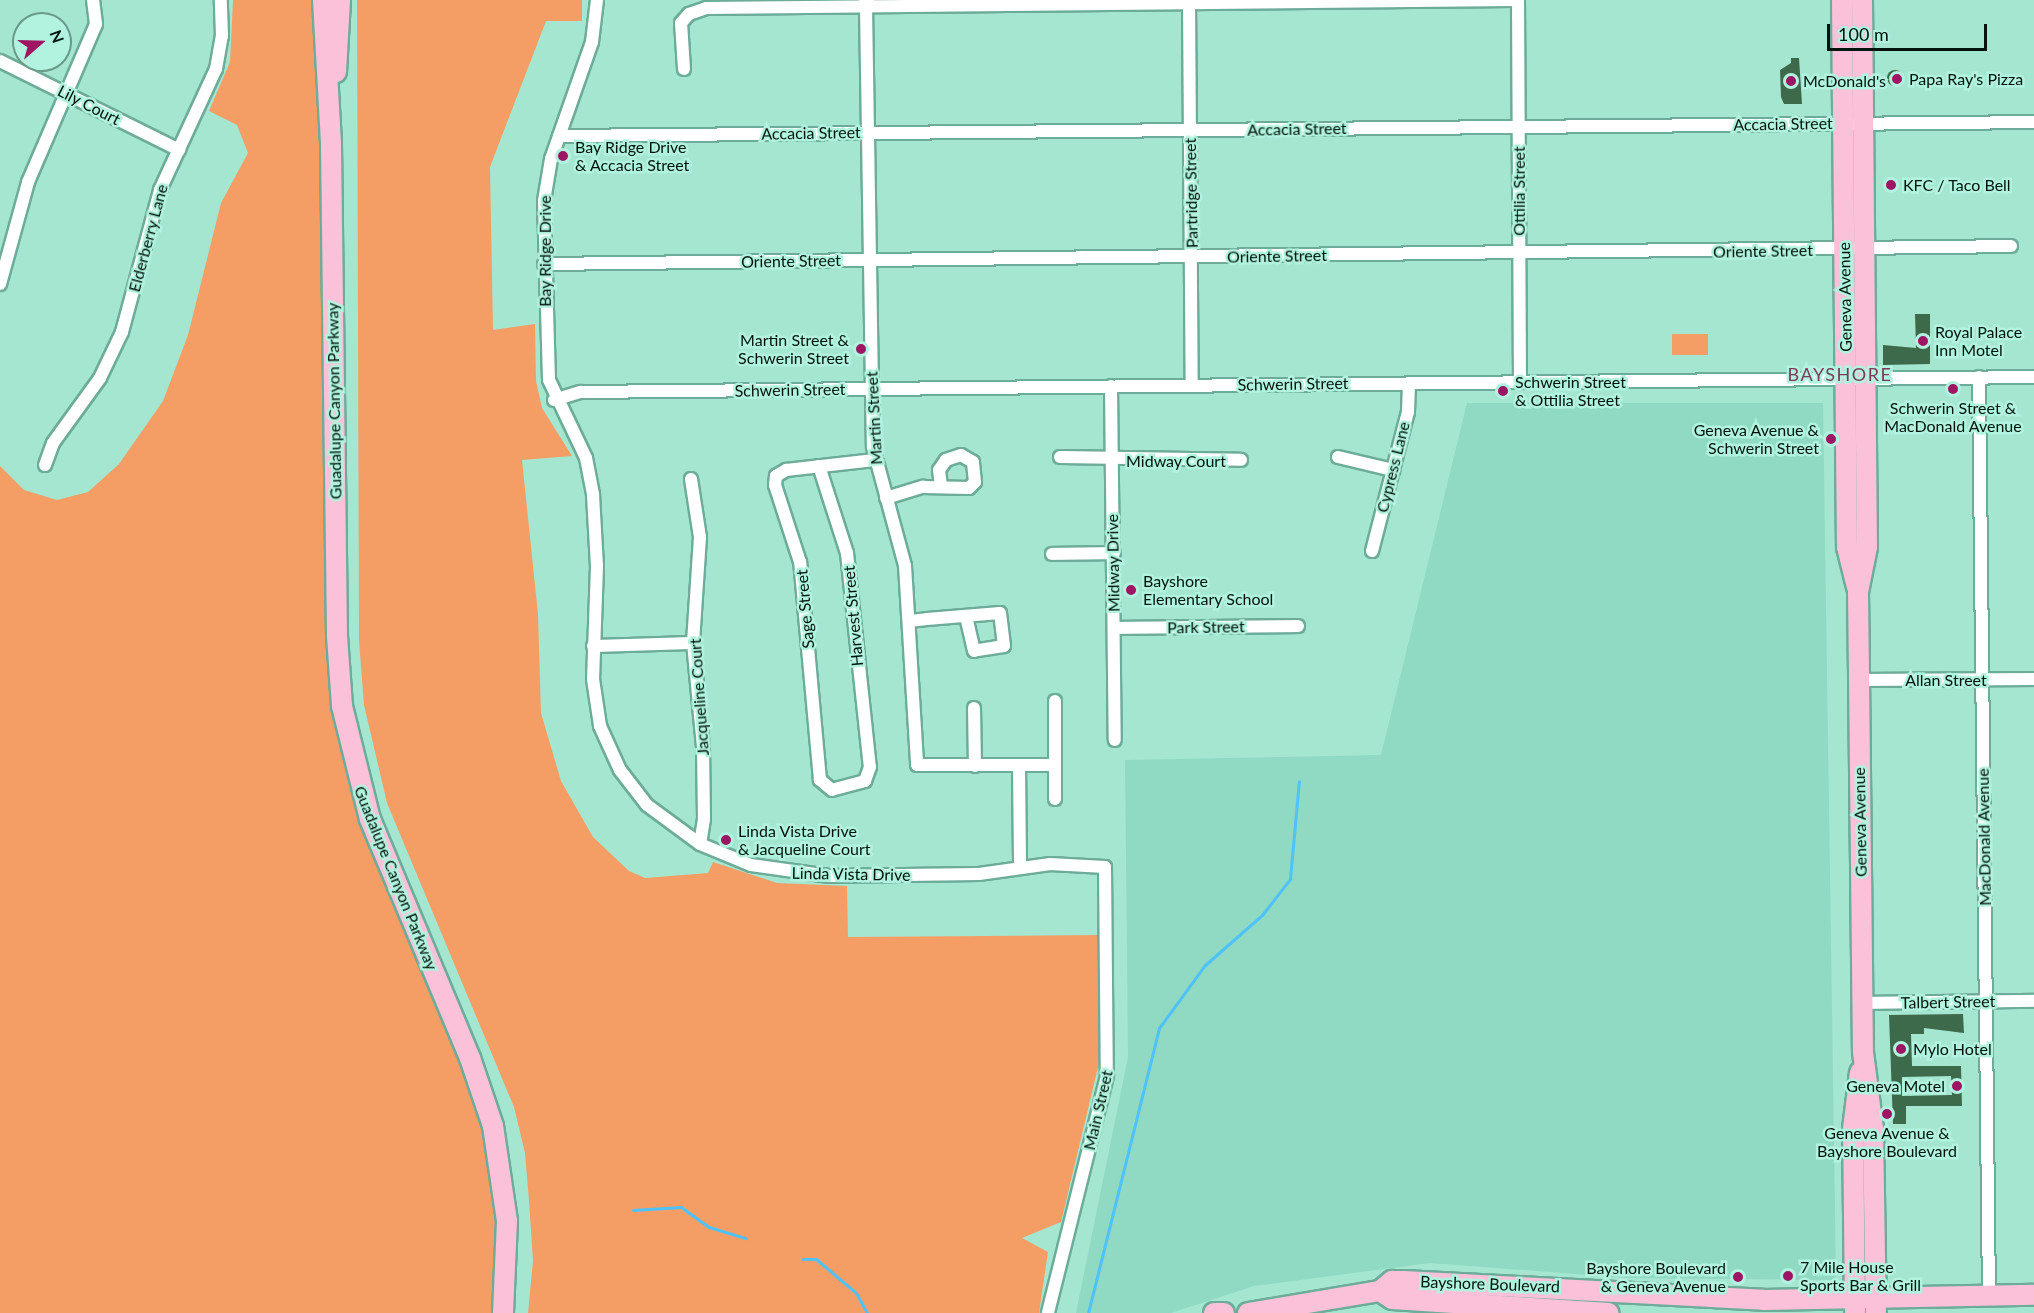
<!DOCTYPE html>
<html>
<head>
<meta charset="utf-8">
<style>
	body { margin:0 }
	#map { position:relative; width:2034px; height:1313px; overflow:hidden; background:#a5e6d1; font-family:Lato,sans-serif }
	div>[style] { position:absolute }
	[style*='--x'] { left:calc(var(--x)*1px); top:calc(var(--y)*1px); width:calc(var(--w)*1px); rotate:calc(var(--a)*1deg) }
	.built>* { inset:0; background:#90d9c2 }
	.green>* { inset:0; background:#f49e66; transform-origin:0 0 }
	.stream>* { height:3px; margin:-1.5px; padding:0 1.5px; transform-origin:1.5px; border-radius:1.5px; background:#4fc2f9 }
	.building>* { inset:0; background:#3c6a4a }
	.round { border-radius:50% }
	.roads { filter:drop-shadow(2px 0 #6cac98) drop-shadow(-2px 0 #6cac98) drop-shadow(0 2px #6cac98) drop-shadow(0 -2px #6cac98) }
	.minor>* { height:12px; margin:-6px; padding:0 6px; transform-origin:6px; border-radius:6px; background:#fff }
	.tertiary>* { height:15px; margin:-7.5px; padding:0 7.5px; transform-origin:7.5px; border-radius:7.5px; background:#fff }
	.primary>* { height:20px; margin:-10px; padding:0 10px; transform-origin:10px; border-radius:10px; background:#fac1d9 }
	.dots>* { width:16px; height:16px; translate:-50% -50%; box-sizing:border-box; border:3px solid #b1f3de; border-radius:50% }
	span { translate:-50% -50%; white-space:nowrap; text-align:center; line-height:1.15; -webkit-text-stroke:5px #b1f3de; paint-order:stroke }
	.poi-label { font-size:16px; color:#00130c }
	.left { translate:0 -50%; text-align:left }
	.right { translate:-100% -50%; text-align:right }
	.street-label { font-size:16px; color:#00130c }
	.neighbourhood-label { font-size:18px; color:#7c3958; letter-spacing:1.5px }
	.north { position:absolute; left:12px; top:12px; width:60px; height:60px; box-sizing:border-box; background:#b1f3de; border:2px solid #6a998a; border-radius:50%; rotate:70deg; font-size:16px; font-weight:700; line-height:24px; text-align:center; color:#00130c }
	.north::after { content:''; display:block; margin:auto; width:21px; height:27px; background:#9e1563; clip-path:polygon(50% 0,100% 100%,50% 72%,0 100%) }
	.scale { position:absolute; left:1827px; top:24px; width:160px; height:27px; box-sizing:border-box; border:3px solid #00130c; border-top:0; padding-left:8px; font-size:18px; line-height:21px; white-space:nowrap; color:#00130c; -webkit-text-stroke:4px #b1f3de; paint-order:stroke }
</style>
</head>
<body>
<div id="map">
	<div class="built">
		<div style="clip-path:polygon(1467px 403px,1823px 403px,1836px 1280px,1630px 1278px,1430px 1263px,1254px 1286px,1171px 1313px,1076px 1313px,1128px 1057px,1125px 760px,1381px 755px)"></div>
	</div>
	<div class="green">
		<div style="clip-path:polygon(233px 0,323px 0,346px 729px,493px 1126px,503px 1313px,0 1313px,0 466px,24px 490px,57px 500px,88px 492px,119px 464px,163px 401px,188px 335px,221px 203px,248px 153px,237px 125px,209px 111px,230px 62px)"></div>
		<div style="clip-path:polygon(357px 0,582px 0,582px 21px,546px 21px,490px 167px,493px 330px,535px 324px,536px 381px,542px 408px,572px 456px,522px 460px,538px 614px,541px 713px,561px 781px,593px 837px,629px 871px,645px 878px,708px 873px,713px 862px,777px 883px,847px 886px,848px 937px,1100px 935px,1099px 1063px,1061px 1222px,1022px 1238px,1048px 1252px,1039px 1313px,528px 1313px,533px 1261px,529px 1201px,525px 1153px,514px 1107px,387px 803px,364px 705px,359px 641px)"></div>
		<div style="left:1672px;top:334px;width:36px;height:21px"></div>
	</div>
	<div class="stream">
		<div style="--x:633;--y:1210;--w:48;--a:-3.6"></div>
		<div style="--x:681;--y:1207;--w:34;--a:36"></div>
		<div style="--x:709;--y:1227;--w:39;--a:17"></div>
		<div style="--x:803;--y:1259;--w:13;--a:0"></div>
		<div style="--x:816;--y:1259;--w:52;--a:40.4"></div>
		<div style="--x:856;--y:1293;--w:23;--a:61"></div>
		<div style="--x:1088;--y:1313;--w:294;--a:-76"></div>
		<div style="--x:1159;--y:1028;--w:78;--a:-53.9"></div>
		<div style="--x:1205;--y:965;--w:76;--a:-41.3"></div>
		<div style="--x:1262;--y:915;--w:46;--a:-52.1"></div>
		<div style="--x:1290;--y:879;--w:98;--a:-84.8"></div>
	</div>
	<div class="building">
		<div style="clip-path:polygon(1791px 58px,1799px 58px,1802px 104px,1784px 104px,1781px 97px,1780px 70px,1791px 63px)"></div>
		<div class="round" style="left:1887px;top:70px;width:16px;height:16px"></div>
		<div style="clip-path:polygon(1915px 314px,1930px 314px,1930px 364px,1883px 365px,1883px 345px,1916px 348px)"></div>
		<div style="clip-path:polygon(evenodd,1963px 1014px,1964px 1033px,1924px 1028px,1924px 1034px,1911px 1034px,1912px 1066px,1961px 1066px,1962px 1106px,1906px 1106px,1906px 1124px,1893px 1124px,1889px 1015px,1963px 1014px,1951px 1076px,1952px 1095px,1902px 1096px,1902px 1077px,1951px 1076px)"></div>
	</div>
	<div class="roads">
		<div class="minor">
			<div style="--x:597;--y:0;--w:42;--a:96.8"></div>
			<div style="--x:592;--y:42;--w:124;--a:109.3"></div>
			<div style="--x:551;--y:159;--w:43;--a:99.5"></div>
			<div style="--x:544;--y:201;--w:179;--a:88.4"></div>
			<div style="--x:549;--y:380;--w:86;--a:64.6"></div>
			<div style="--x:586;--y:458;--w:38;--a:79"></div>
			<div style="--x:593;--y:495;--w:71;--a:86.8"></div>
			<div style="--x:597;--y:566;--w:113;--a:92"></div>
			<div style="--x:593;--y:679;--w:48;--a:81.5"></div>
			<div style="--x:600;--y:726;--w:48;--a:65.6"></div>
			<div style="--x:620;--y:770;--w:44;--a:52.4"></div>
			<div style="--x:647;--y:805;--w:66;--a:36.3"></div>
			<div style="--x:700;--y:844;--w:55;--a:22.4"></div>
			<div style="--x:751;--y:865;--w:79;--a:8"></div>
			<div style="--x:829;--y:876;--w:150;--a:-0.8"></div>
			<div style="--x:979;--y:874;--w:72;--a:-8"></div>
			<div style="--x:1050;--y:864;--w:55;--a:3.1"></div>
			<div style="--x:1105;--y:867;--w:209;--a:89.5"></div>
			<div style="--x:1107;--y:1076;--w:244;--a:104"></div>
			<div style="--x:1189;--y:0;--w:385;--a:89.6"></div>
			<div style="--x:1518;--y:0;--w:382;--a:89.7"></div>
			<div style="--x:866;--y:7;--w:440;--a:89.1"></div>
			<div style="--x:873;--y:447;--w:123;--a:74.9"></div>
			<div style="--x:905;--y:566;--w:199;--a:86.5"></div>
			<div style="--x:917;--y:765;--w:138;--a:0"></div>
			<div style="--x:0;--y:61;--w:200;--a:26.4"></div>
			<div style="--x:684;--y:69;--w:46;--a:-93.7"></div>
			<div style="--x:681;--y:23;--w:12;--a:-48"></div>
			<div style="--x:689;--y:14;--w:18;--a:-19"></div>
			<div style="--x:706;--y:8;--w:807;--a:-0.57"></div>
			<div style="--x:559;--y:136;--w:1475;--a:-0.54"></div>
			<div style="--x:544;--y:264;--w:1467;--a:-0.7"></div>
			<div style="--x:0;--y:284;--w:106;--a:-74.6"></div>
			<div style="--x:28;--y:182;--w:172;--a:-66.7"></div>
			<div style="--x:96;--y:24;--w:24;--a:-97"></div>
			<div style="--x:1979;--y:377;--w:920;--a:89.38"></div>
			<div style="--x:1111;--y:386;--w:354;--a:89.4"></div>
			<div style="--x:554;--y:400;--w:28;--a:-17"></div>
			<div style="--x:581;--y:392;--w:1453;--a:-0.59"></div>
			<div style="--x:1060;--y:457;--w:181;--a:0.9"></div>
			<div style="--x:1338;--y:457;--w:57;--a:13.3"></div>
			<div style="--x:45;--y:465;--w:23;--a:-70"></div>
			<div style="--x:53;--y:443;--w:80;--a:-54.1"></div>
			<div style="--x:100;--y:378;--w:51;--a:-64.4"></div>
			<div style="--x:122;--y:332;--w:147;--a:-75"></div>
			<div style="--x:160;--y:190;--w:133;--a:-65.2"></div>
			<div style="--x:216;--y:69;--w:34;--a:-80"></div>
			<div style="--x:222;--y:36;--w:36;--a:-92"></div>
			<div style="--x:819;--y:466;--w:91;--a:72.2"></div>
			<div style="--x:847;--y:553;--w:215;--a:83.9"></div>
			<div style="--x:870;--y:767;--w:15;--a:110"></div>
			<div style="--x:865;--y:781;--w:34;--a:165"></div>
			<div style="--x:832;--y:790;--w:16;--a:-140"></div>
			<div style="--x:820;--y:780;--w:219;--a:-95.2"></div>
			<div style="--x:800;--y:562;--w:81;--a:-108"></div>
			<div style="--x:775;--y:485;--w:9;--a:-84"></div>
			<div style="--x:776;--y:476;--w:12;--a:-31"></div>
			<div style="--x:786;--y:470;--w:89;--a:-6.5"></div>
			<div style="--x:691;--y:479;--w:59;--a:81.2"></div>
			<div style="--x:700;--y:537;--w:106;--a:93.8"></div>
			<div style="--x:693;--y:643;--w:104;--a:84.5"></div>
			<div style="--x:703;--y:747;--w:72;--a:89.2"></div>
			<div style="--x:704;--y:819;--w:25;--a:99"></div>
			<div style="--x:886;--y:498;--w:39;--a:-17"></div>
			<div style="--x:923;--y:487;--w:46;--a:1.2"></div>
			<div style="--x:969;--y:488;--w:8;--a:-45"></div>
			<div style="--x:975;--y:482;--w:20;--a:-96"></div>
			<div style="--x:973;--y:462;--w:14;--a:-150"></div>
			<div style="--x:961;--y:455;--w:16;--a:162"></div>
			<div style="--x:946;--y:460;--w:12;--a:125"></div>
			<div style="--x:939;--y:470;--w:17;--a:83"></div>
			<div style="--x:1372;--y:551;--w:144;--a:-75.5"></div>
			<div style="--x:1408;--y:412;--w:29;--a:-88"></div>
			<div style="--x:1052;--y:554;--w:62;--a:-0.9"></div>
			<div style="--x:909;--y:621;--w:18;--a:-6"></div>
			<div style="--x:927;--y:619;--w:73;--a:-4.7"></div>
			<div style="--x:1000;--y:613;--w:33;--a:83"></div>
			<div style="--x:1004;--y:646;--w:30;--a:171"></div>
			<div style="--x:974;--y:651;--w:36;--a:-103"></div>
			<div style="--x:1114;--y:628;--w:184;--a:-0.6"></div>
			<div style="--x:593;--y:646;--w:100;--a:-1.7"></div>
			<div style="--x:1859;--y:680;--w:175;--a:-0.3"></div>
			<div style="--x:1055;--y:701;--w:98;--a:90"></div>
			<div style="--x:974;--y:708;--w:58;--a:89"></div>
			<div style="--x:1019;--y:766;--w:101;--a:89.4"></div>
			<div style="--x:1862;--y:1003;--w:172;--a:-0.7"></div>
		</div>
		<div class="tertiary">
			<div style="--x:866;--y:0;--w:7;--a:90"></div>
		</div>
		<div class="primary">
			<div style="--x:323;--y:0;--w:144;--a:86.8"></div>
			<div style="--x:331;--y:144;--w:492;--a:89.3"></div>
			<div style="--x:337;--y:636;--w:70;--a:85.9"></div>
			<div style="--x:342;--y:706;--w:116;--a:76.1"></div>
			<div style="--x:370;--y:819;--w:259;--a:67.3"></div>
			<div style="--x:470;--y:1058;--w:72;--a:71.3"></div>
			<div style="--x:493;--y:1126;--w:96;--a:81.6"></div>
			<div style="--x:507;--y:1221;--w:92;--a:92.5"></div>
			<div style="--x:1842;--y:0;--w:547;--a:89.48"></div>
			<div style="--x:1847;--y:547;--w:41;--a:76"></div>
			<div style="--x:1862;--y:0;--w:547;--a:89.48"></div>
			<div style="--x:1867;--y:547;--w:46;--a:101.3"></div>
			<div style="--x:1858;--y:592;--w:83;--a:89.3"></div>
			<div style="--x:1859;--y:675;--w:377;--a:89.4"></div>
			<div style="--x:1863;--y:1052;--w:78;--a:82.6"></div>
			<div style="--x:1873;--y:1129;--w:184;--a:89.1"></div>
			<div style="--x:336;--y:72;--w:72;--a:-86.8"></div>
			<div style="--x:1380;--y:1291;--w:14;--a:34"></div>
			<div style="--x:1392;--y:1299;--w:217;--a:3.7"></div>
			<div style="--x:1855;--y:1312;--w:183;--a:-90.6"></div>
			<div style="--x:1853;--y:1129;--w:57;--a:-83"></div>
			<div style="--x:1214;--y:1313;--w:10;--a:0"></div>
			<div style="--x:1248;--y:1313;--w:134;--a:-9.5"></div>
			<div style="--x:1380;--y:1291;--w:16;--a:-40"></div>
			<div style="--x:1392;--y:1281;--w:12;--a:0"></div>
			<div style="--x:1404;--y:1281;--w:360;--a:3"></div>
			<div style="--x:1763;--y:1300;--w:271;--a:-1.1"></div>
		</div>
	</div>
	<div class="dots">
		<div style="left:1897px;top:79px;background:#9e1563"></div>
		<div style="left:1791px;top:81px;background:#9e1563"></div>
		<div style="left:563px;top:156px;background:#9e1563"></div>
		<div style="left:1891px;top:185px;background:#9e1563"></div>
		<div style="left:1923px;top:341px;background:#9e1563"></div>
		<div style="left:861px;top:349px;background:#9e1563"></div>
		<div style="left:1953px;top:389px;background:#9e1563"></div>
		<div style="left:1503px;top:391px;background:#9e1563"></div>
		<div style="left:1831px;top:439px;background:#9e1563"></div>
		<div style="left:1131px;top:590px;background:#9e1563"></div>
		<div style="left:726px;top:840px;background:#9e1563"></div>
		<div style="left:1901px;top:1049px;background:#9e1563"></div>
		<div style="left:1957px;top:1086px;background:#9e1563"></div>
		<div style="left:1887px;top:1114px;background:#9e1563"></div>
		<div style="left:1788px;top:1276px;background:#9e1563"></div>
		<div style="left:1738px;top:1277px;background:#9e1563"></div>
	</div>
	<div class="poi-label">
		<span class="left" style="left:1909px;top:79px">Papa Ray's Pizza</span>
		<span class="left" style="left:1803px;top:81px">McDonald's</span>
		<span class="left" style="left:575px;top:156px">Bay Ridge Drive<br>&amp; Accacia Street</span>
		<span class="left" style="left:1903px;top:185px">KFC / Taco Bell</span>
		<span class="left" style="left:1935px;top:341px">Royal Palace<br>Inn Motel</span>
		<span class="right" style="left:849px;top:349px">Martin Street &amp;<br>Schwerin Street</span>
		<span class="left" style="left:1515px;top:391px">Schwerin Street<br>&amp; Ottilia Street</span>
		<span style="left:1953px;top:417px">Schwerin Street &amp;<br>MacDonald Avenue</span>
		<span class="right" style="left:1819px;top:439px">Geneva Avenue &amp;<br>Schwerin Street</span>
		<span class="left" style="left:1143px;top:590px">Bayshore<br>Elementary School</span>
		<span class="left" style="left:738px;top:840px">Linda Vista Drive<br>&amp; Jacqueline Court</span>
		<span class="left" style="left:1913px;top:1049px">Mylo Hotel</span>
		<span class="right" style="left:1945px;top:1086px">Geneva Motel</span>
		<span style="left:1887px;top:1142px">Geneva Avenue &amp;<br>Bayshore Boulevard</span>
		<span class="left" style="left:1800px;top:1276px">7 Mile House<br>Sports Bar &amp; Grill</span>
		<span class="right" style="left:1726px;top:1277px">Bayshore Boulevard<br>&amp; Geneva Avenue</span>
	</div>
	<div class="street-label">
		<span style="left:89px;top:105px;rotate:27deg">Lily Court</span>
		<span style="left:1783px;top:124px;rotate:-1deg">Accacia Street</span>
		<span style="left:1297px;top:129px;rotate:-1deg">Accacia Street</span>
		<span style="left:811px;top:133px;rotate:-1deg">Accacia Street</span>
		<span style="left:1519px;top:191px;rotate:-90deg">Ottilia Street</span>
		<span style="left:1191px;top:193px;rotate:-91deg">Partridge Street</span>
		<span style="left:148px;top:238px;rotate:-75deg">Elderberry Lane</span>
		<span style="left:545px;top:251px;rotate:-90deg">Bay Ridge Drive</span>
		<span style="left:1763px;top:251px;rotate:-1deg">Oriente Street</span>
		<span style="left:1277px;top:256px;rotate:-1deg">Oriente Street</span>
		<span style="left:791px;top:261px;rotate:-1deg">Oriente Street</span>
		<span style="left:1845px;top:297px;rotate:-91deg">Geneva Avenue</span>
		<span style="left:1293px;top:384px;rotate:-1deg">Schwerin Street</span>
		<span style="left:790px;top:390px;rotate:-1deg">Schwerin Street</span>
		<span style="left:334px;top:401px;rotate:-91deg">Guadalupe Canyon Parkway</span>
		<span style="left:874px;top:418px;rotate:-93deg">Martin Street</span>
		<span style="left:1176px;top:461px">Midway Court</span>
		<span style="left:1393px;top:467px;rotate:-76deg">Cypress Lane</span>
		<span style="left:1113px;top:563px;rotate:-91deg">Midway Drive</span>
		<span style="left:805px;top:609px;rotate:-95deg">Sage Street</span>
		<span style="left:853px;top:616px;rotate:-95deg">Harvest Street</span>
		<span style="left:1206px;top:627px;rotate:-1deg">Park Street</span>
		<span style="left:1946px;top:680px">Allan Street</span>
		<span style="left:699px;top:697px;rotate:-94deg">Jacqueline Court</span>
		<span style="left:1860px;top:822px;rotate:-91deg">Geneva Avenue</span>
		<span style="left:1984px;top:837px;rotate:-91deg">MacDonald Avenue</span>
		<span style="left:851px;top:874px;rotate:1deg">Linda Vista Drive</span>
		<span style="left:396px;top:878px;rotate:68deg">Guadalupe Canyon Parkway</span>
		<span style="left:1948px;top:1002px;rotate:-1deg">Talbert Street</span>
		<span style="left:1098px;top:1110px;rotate:-77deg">Main Street</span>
		<span style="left:1490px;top:1284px;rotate:2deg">Bayshore Boulevard</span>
	</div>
	<div class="neighbourhood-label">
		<span style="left:1840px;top:374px">BAYSHORE</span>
	</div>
	<div class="north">N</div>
	<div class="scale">100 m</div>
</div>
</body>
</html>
